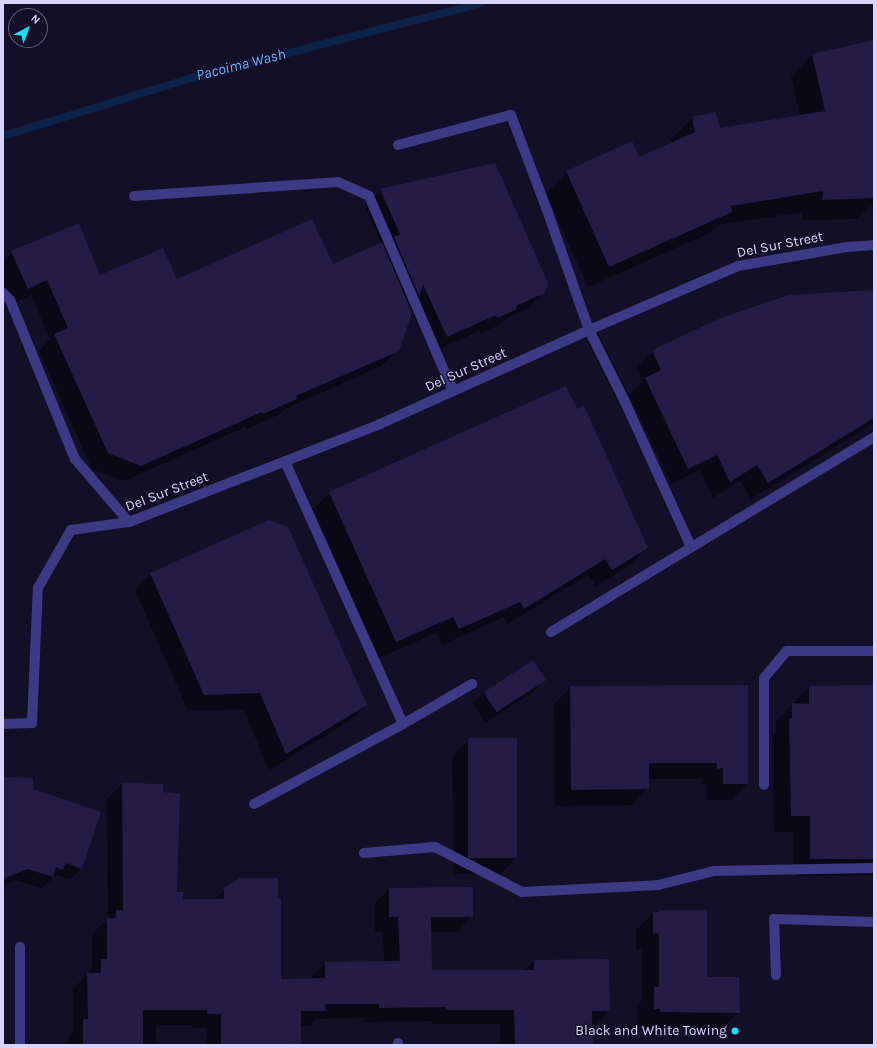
<!DOCTYPE html>
<html>
<head>
<meta charset="utf-8">
<style>
	body { margin:0 }
	#map { position:relative; width:877px; height:1048px; overflow:hidden; background:#130f26; font-family:Karla,sans-serif }
	div>[style] { position:absolute }
	[style*='--x'] { left:calc(var(--x)*1px); top:calc(var(--y)*1px); width:calc(var(--w)*1px); rotate:calc(var(--a)*1deg) }
	.shadow>* { inset:0; background:#0007 }
	.stream>* { height:8px; margin:-4px; padding:0 4px; transform-origin:4px; border-radius:4px; background:#0c2248 }
	.building>* { inset:0; background:#241b47; transform-origin:0 0 }
	.lane>* { height:10px; margin:-5px; padding:0 5px; transform-origin:5px; border-radius:5px; background:#3d3a85 }
	.street>* { height:10px; margin:-5px; padding:0 5px; transform-origin:5px; border-radius:5px; background:#3d3a85 }
	.dots>* { width:11px; height:11px; translate:-50% -50%; box-sizing:border-box; border:2px solid #130f26; border-radius:50% }
	span { translate:-50% -50%; white-space:nowrap; text-align:center; line-height:1.15; -webkit-text-stroke:3px #130f26; paint-order:stroke }
	.street-label { font-size:14px; color:#d9d4ff }
	.poi-label { font-size:14px; color:#d9d4ff }
	.right { translate:-100% -50%; text-align:right }
	.water-label { font-size:15px; color:#62b6ff; font-style:italic }
	.frame { position:absolute; inset:0; border:4px solid #d9d4ff; pointer-events:none }
	.north { position:absolute; left:8px; top:8px; width:40px; height:40px; box-sizing:border-box; background:#130f26; border:1px solid #625e7d; border-radius:50%; rotate:41deg; font-size:11px; font-weight:700; line-height:16px; text-align:center; color:#d9d4ff }
	.north::after { content:''; display:block; margin:auto; width:14px; height:18px; background:#00e5ff; clip-path:polygon(50% 0,100% 100%,50% 72%,0 100%) }
</style>
</head>
<body>
<div id="map">
	<div class="shadow">
		<div style="clip-path:polygon(874px 41px,874px 207px,869px 207px,857px 219px,802px 220px,802px 212px,718px 225px,710px 233px,588px 287px,546px 193px,567px 172px,639px 158px,672px 143px,671px 139px,693px 118px,720px 130px,800px 116px,791px 76px,812px 55px)"></div>
		<div style="clip-path:polygon(381px 190px,544px 292px,527px 309px,505px 319px,499px 325px,481px 333px,479px 331px,431px 353px,412px 312px,398px 350px,381px 366px,285px 409px,280px 414px,247px 429px,245px 427px,124px 481px,92px 469px,39px 351px,50px 339px,31px 295px,12px 304px,3px 284px,3px 261px,12px 252px,100px 276px,176px 281px,332px 265px,381px 244px,365px 207px)"></div>
		<div style="clip-path:polygon(874px 291px,874px 423px,751px 499px,740px 481px,713px 498px,700px 470px,671px 484px,629px 395px,643px 381px,636px 368px,653px 351px,721px 319px)"></div>
		<div style="clip-path:polygon(330px 493px,647px 548px,631px 564px,596px 586px,588px 575px,507px 624px,504px 617px,442px 645px,436px 633px,379px 658px,313px 509px)"></div>
		<div style="clip-path:polygon(151px 574px,366px 705px,349px 721px,269px 770px,243px 709px,188px 711px,135px 590px)"></div>
		<div style="clip-path:polygon(545px 680px,534px 691px,485px 723px,473px 703px,484px 692px)"></div>
		<div style="clip-path:polygon(747px 686px,747px 784px,731px 800px,707px 800px,707px 784px,701px 785px,701px 779px,648px 779px,648px 789px,632px 805px,555px 806px,554px 704px,571px 687px)"></div>
		<div style="clip-path:polygon(874px 686px,874px 875px,794px 876px,793px 832px,774px 832px,773px 735px,776px 733px,776px 721px,809px 687px)"></div>
		<div style="clip-path:polygon(469px 740px,517px 857px,501px 874px,454px 874px,452px 756px)"></div>
		<div style="clip-path:polygon(3px 783px,32px 790px,82px 868px,70px 879px,57px 875px,41px 888px,16px 880px,3px 885px)"></div>
		<div style="clip-path:polygon(122px 784px,162px 785px,176px 893px,182px 900px,214px 900px,225px 889px,280px 980px,310px 979px,325px 963px,384px 962px,383px 932px,375px 932px,374px 904px,389px 889px,472px 917px,457px 932px,431px 932px,431px 971px,524px 971px,534px 961px,609px 1010px,594px 1025px,592px 1025px,592px 1045px,500px 1045px,500px 1024px,432px 1024px,432px 1021px,364px 1022px,364px 1018px,316px 1019px,310px 1026px,300px 1026px,300px 1045px,207px 1045px,207px 1028px,192px 1028px,192px 1025px,156px 1025px,156px 1045px,68px 1045px,69px 1035px,73px 1031px,73px 989px,92px 969px,92px 934px,108px 919px,107px 799px)"></div>
		<div style="clip-path:polygon(660px 911px,706px 978px,739px 1012px,721px 1029px,643px 1029px,643px 1025px,637px 1025px,637px 1005px,642px 1000px,642px 950px,636px 950px,636px 930px,653px 913px)"></div>
	</div>
	<div class="stream">
		<div style="--x:3;--y:136;--w:194;--a:-17.1"></div>
		<div style="--x:188;--y:79;--w:303;--a:-14.5"></div>
	</div>
	<div class="building">
		<div style="clip-path:polygon(874px 40px,874px 198px,822px 200px,823px 191px,731px 206px,732px 212px,609px 267px,566px 171px,632px 141px,639px 157px,695px 132px,692px 117px,716px 112px,720px 128px,825px 111px,812px 54px)"></div>
		<div style="clip-path:polygon(495px 163px,548px 283px,545px 293px,516px 306px,517px 309px,497px 318px,496px 315px,447px 337px,423px 284px,419px 296px,394px 237px,400px 234px,380px 189px)"></div>
		<div style="clip-path:polygon(312px 219px,333px 264px,382px 242px,412px 313px,399px 351px,296px 396px,297px 399px,263px 414px,262px 412px,141px 466px,108px 453px,54px 334px,68px 328px,47px 280px,28px 289px,11px 251px,79px 223px,100px 275px,163px 248px,177px 279px)"></div>
		<div style="clip-path:polygon(874px 290px,874px 418px,768px 483px,757px 465px,730px 482px,717px 455px,688px 469px,645px 378px,661px 370px,652px 350px,721px 318px,788px 295px)"></div>
		<div style="clip-path:polygon(566px 386px,577px 409px,584px 406px,648px 548px,612px 570px,605px 559px,524px 609px,520px 602px,459px 629px,453px 617px,396px 642px,329px 492px)"></div>
		<div style="clip-path:polygon(269px 520px,288px 527px,367px 705px,286px 754px,260px 693px,204px 695px,150px 573px)"></div>
		<div style="left:533px;top:660px;width:24px;height:59px;rotate:57deg"></div>
		<div style="clip-path:polygon(748px 685px,748px 784px,723px 784px,723px 768px,717px 769px,717px 763px,649px 763px,649px 789px,571px 790px,570px 686px)"></div>
		<div style="clip-path:polygon(874px 685px,874px 859px,810px 859px,810px 816px,791px 816px,789px 718px,792px 718px,792px 703px,809px 704px,809px 686px)"></div>
		<div style="left:517px;top:738px;width:120px;height:49px;rotate:90deg"></div>
		<div style="clip-path:polygon(3px 777px,33px 778px,33px 789px,101px 812px,82px 869px,66px 863px,63px 870px,56px 867px,53px 877px,28px 869px,3px 879px)"></div>
		<div style="clip-path:polygon(122px 783px,163px 784px,163px 792px,180px 794px,177px 892px,183px 892px,183px 899px,224px 899px,224px 888px,240px 878px,278px 878px,278px 898px,281px 899px,281px 979px,325px 978px,325px 962px,400px 961px,398px 917px,389px 917px,389px 888px,473px 887px,473px 917px,431px 917px,432px 970px,534px 970px,534px 960px,609px 959px,610px 1011px,592px 1011px,593px 1045px,515px 1045px,514px 1010px,446px 1010px,446px 1007px,379px 1008px,379px 1004px,325px 1004px,326px 1011px,301px 1011px,301px 1045px,221px 1045px,221px 1014px,207px 1014px,207px 1010px,143px 1010px,143px 1045px,83px 1045px,83px 1019px,88px 1019px,87px 973px,101px 973px,101px 959px,107px 959px,107px 918px,116px 918px,116px 910px,123px 910px)"></div>
		<div style="clip-path:polygon(659px 910px,707px 910px,707px 977px,739px 977px,740px 1013px,660px 1012px,660px 1009px,654px 1009px,654px 987px,659px 987px,659px 934px,653px 933px,653px 912px,659px 912px)"></div>
	</div>
	<div class="lane">
		<div style="--x:398;--y:145;--w:117;--a:-14.9"></div>
		<div style="--x:511;--y:115;--w:105;--a:69.3"></div>
		<div style="--x:548;--y:213;--w:124;--a:70.7"></div>
		<div style="--x:589;--y:330;--w:80;--a:63.4"></div>
		<div style="--x:625;--y:402;--w:159;--a:65.5"></div>
		<div style="--x:134;--y:196;--w:204;--a:-3.9"></div>
		<div style="--x:338;--y:182;--w:34;--a:24"></div>
		<div style="--x:369;--y:196;--w:212;--a:66.7"></div>
		<div style="--x:3;--y:293;--w:10;--a:45"></div>
		<div style="--x:10;--y:300;--w:172;--a:67.8"></div>
		<div style="--x:75;--y:459;--w:83;--a:49.4"></div>
		<div style="--x:551;--y:632;--w:377;--a:-31.1"></div>
		<div style="--x:3;--y:724;--w:29;--a:-2"></div>
		<div style="--x:32;--y:723;--w:135;--a:-87.5"></div>
		<div style="--x:38;--y:588;--w:67;--a:-60.4"></div>
		<div style="--x:403;--y:724;--w:80;--a:-30.1"></div>
		<div style="--x:764;--y:785;--w:107;--a:-90"></div>
		<div style="--x:764;--y:678;--w:35;--a:-50"></div>
		<div style="--x:787;--y:651;--w:87;--a:0"></div>
		<div style="--x:254;--y:804;--w:169;--a:-28.2"></div>
		<div style="--x:403;--y:724;--w:288;--a:-114.2"></div>
		<div style="--x:364;--y:853;--w:71;--a:-4.8"></div>
		<div style="--x:435;--y:847;--w:98;--a:27.3"></div>
		<div style="--x:522;--y:892;--w:136;--a:-2.9"></div>
		<div style="--x:658;--y:885;--w:58;--a:-14"></div>
		<div style="--x:714;--y:871;--w:160;--a:-1.1"></div>
		<div style="--x:776;--y:975;--w:56;--a:-92"></div>
		<div style="--x:774;--y:919;--w:100;--a:1.7"></div>
	</div>
	<div class="street">
		<div style="--x:71;--y:530;--w:59;--a:-7.9"></div>
		<div style="--x:129;--y:522;--w:269;--a:-21.3"></div>
		<div style="--x:380;--y:424;--w:229;--a:-24.2"></div>
		<div style="--x:589;--y:330;--w:162;--a:-23.2"></div>
		<div style="--x:738;--y:266;--w:111;--a:-9.9"></div>
		<div style="--x:847;--y:247;--w:27;--a:-4"></div>
		<div style="--x:20;--y:947;--w:98;--a:90"></div>
		<div style="--x:398;--y:1043;--w:2;--a:90"></div>
	</div>
	<div class="dots">
		<div style="left:735px;top:1031px;background:#00e5ff"></div>
	</div>
	<div class="street-label">
		<span style="left:780px;top:245px;rotate:-11deg">Del Sur Street</span>
		<span style="left:466px;top:370px;rotate:-24deg">Del Sur Street</span>
		<span style="left:167px;top:492px;rotate:-21deg">Del Sur Street</span>
	</div>
	<div class="poi-label">
		<span class="right" style="left:727px;top:1031px">Black and White Towing</span>
	</div>
	<div class="water-label">
		<span style="left:241px;top:65px;rotate:-14deg">Pacoima Wash</span>
	</div>
	<div class="frame"></div>
	<div class="north">N</div>
</div>
</body>
</html>
